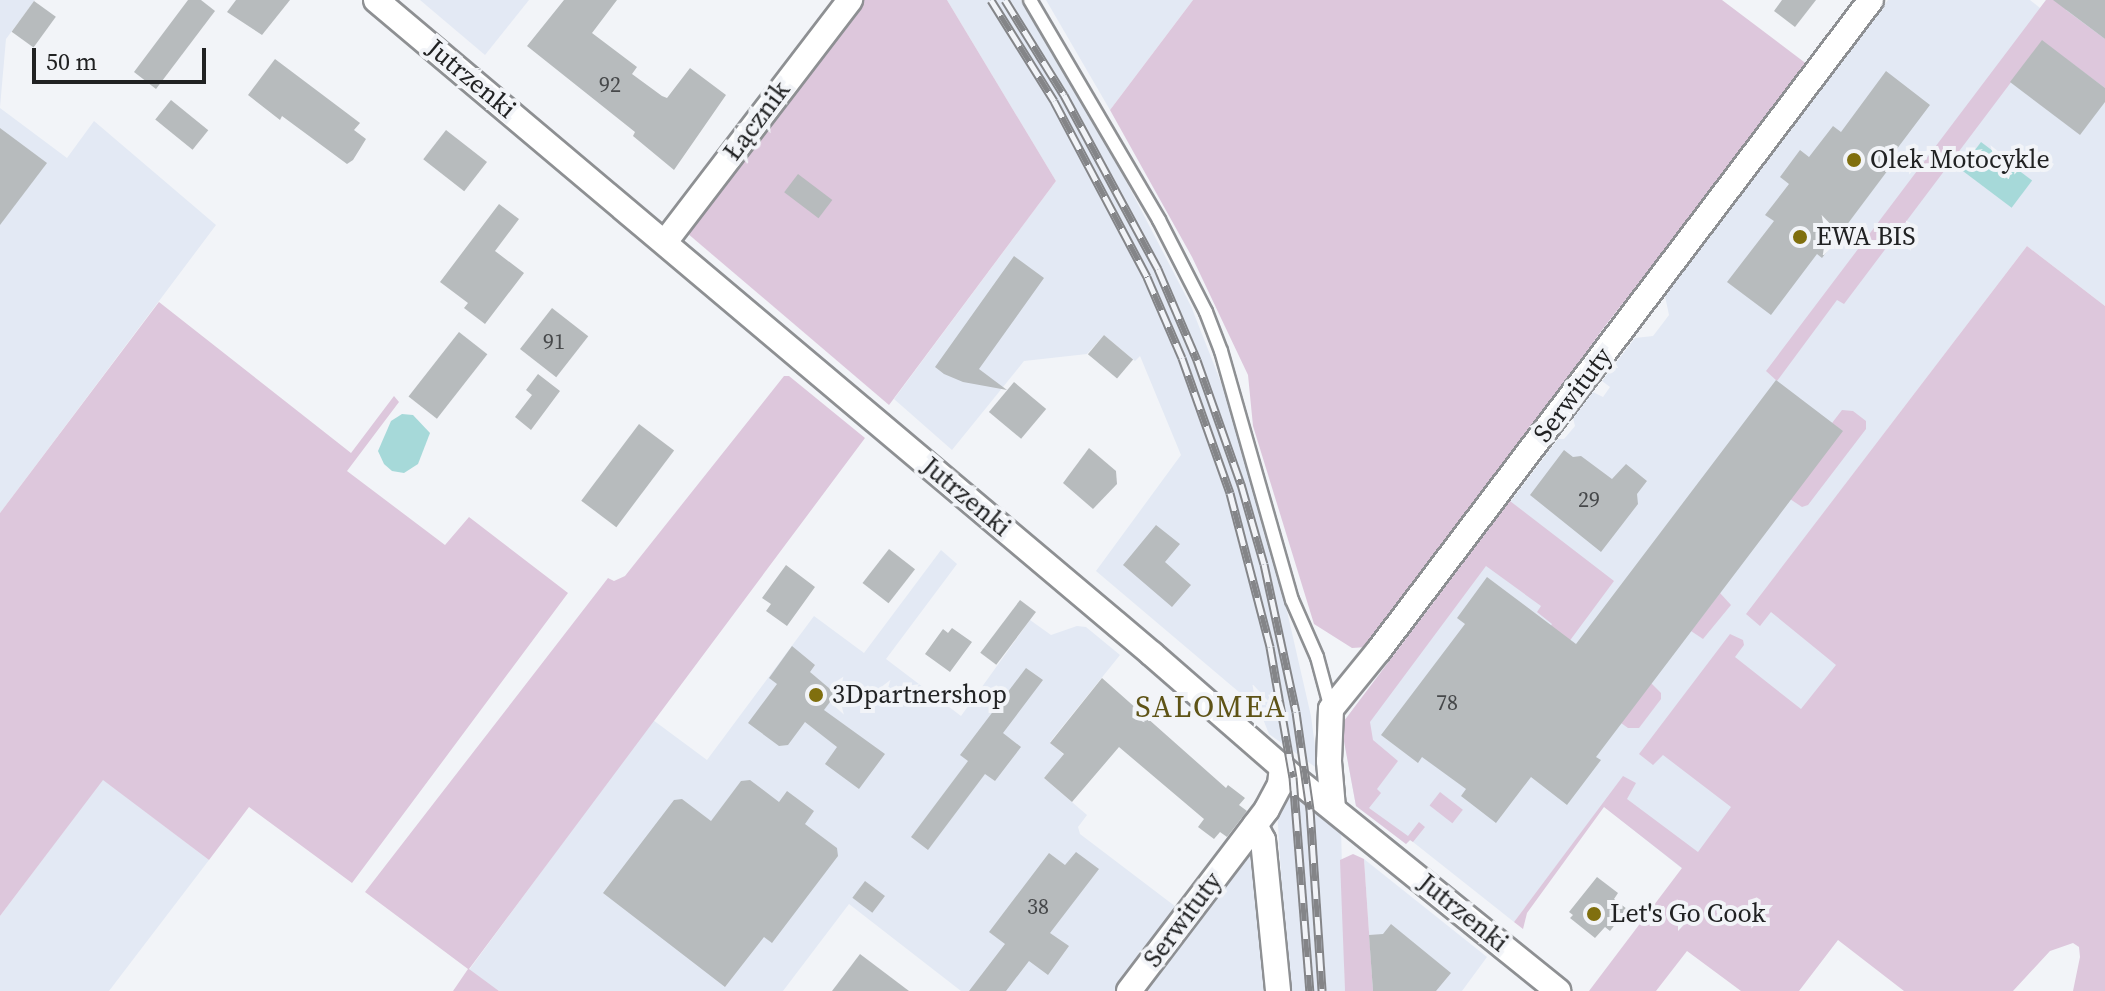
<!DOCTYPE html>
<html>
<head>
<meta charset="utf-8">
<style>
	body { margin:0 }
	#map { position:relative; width:2105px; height:991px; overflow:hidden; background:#f2f4f8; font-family:"Source Serif 4",serif }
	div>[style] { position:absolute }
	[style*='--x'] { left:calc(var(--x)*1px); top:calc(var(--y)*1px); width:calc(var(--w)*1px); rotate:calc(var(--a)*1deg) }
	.built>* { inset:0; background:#e3e9f4 }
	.green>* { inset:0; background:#ddc7dc; transform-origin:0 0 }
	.water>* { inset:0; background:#a6d9d9; transform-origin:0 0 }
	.building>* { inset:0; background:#b7bbbd; transform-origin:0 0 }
	.roads { filter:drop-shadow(2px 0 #8e9093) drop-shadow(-2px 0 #8e9093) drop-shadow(0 2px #8e9093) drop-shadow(0 -2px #8e9093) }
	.service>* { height:12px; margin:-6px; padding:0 6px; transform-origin:6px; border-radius:6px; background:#fff }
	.minor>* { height:24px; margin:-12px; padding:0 12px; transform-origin:12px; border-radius:12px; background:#fff }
	.rail>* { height:9px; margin-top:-4.5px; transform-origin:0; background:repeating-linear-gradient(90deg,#f2f4f8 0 18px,#848588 0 36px); box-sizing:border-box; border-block:2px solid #848588 }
	.dots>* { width:22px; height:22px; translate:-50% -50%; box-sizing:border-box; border:4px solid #f2f4f8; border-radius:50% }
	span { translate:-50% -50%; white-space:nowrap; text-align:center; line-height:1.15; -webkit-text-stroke:8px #f2f4f8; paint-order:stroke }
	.number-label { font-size:22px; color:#46484a }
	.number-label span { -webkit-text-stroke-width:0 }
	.street-label { font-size:26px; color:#212223 }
	.poi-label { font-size:26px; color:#212223 }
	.left { translate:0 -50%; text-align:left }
	.quarter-label { font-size:30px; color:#5e5316; letter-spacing:2px }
	.scale { position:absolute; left:32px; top:48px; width:174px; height:36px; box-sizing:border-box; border:4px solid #212223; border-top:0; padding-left:10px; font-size:24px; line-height:28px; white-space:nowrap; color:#212223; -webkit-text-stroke:6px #f2f4f8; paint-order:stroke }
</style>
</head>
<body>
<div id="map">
	<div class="built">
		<div style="clip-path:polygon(0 0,35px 0,6px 39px,0 107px)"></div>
		<div style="clip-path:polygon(420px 0,529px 0,485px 55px)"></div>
		<div style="clip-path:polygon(947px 0,1021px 0,1100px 131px,1191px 306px,1231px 408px,1276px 563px,1311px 716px,1318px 769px,1269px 734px,1259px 709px,1096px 571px,1181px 455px,1140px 356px,1135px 361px,1104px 335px,1087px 354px,1024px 361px,952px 450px,894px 399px,1056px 181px)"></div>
		<div style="clip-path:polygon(1046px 0,1193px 0,1110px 110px)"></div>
		<div style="clip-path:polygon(1888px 0,2030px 0,2040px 8px,2046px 0,2105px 0,2105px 306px,2027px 246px,1761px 595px,1857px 668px,1804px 736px,1710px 664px,1663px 723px,1755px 798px,1694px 878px,1602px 805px,1514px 922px,1413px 842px,1410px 840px,1406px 844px,1356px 806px,1341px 725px,1558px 439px,1564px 439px,1570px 432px,1575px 426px,1573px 418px,1593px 392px,1603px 397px,1610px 387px,1602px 381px,1635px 338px,1653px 336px,1663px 323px,1669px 315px,1665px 296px)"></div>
		<div style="clip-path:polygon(0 108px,67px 158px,94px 121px,216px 225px,0 513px)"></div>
		<div style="clip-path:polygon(941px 550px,957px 564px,886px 659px,961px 716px,1030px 620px,1051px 635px,1077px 626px,1086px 627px,1120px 655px,1050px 742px,1064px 755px,1044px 778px,1087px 815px,1078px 827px,1080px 834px,1180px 910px,1119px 991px,961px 991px,849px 904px,783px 991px,499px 991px,469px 970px,653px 720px,707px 760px,814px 616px,864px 653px)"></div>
		<div style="clip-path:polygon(103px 779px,209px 860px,109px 991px,0 991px,0 916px)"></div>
		<div style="clip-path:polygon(1291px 791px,1341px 827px,1345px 991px,1288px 991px,1277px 808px,1281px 794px)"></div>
		<div style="clip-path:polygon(1247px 846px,1254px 852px,1268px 991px,1141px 991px)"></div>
		<div style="clip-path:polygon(1364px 859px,1487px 957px,1462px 991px,1373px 991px)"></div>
	</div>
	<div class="green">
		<div style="clip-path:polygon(860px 0,947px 0,1056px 181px,889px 405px,687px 233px)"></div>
		<div style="clip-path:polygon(1193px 0,1722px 0,1808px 65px,1602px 330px,1444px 552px,1367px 647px,1352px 648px,1314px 624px,1253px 426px,1248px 375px,1192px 257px,1110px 110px)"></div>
		<div style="clip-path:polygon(2046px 0,2072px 0,2066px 10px,2105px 39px,2105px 88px,2042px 41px,1844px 304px,1837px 300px,1777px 381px,1766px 371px)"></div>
		<div style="clip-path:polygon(2027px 246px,2105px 306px,2105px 991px,2073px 991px,2080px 957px,2079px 947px,2073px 943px,2050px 951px,2013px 991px,1904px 991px,1838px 940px,1799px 991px,1741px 991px,1687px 951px,1656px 991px,1589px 991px,1682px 868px,1604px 807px,1527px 913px,1523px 929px,1514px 922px,1623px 776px,1636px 783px,1627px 799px,1698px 852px,1731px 807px,1663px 755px,1653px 765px,1639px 754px,1730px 634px,1743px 640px,1744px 645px,1735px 657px,1801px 709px,1836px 665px,1771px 612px,1760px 626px,1746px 614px)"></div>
		<div style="clip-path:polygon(159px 302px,351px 453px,394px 396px,399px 402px,347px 471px,445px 545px,469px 517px,568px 593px,352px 883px,249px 807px,209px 860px,103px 780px,0 916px,0 513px)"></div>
		<div style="clip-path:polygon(784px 376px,789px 376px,865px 438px,469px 969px,499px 991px,453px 991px,468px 969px,365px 892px,608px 578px,614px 581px,625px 576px)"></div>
		<div style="clip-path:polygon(1842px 410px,1853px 411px,1866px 421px,1866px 429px,1808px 505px,1802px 507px,1790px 499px,1842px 431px,1832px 423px)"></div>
		<div style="clip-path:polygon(1510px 501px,1614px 581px,1557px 658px,1538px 644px,1552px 624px,1537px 612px,1541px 606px,1486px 566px,1370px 722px,1373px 740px,1398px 761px,1377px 789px,1381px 793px,1369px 808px,1408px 836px,1419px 822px,1425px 827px,1413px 842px,1410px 840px,1406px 844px,1356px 806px,1341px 725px)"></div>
		<div style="clip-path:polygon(1720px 593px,1731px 605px,1703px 639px,1691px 631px)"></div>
		<div style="clip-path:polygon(1651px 683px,1661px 693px,1661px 699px,1639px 728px,1628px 728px,1621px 723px)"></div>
		<div style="left:1440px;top:792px;width:29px;height:17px;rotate:38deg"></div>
		<div style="clip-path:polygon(1353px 854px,1364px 859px,1373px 991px,1345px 991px,1340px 860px)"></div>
	</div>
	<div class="water">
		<div style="left:1981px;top:142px;width:64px;height:34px;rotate:37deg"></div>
		<div style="clip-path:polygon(402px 414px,413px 415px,430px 433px,418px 464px,404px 473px,392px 471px,384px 464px,378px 451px,391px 421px)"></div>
	</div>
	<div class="building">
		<div style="clip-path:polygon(188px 0,201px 0,215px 11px,156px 89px,134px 72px)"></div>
		<div style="clip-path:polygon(236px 0,290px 0,262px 35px,227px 12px)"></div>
		<div style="clip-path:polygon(564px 0,617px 0,592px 33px,637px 67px,632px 74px,662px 96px,667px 98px,690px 68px,726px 95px,674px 170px,633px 136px,635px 132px,527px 46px)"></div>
		<div style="clip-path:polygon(1782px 0,1816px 0,1795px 27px,1774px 11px)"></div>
		<div style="clip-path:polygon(2053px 0,2105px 0,2105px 39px)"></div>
		<div style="left:34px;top:1px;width:27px;height:38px;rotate:36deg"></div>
		<div style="clip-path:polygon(2042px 40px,2105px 88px,2105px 102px,2080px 135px,2010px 82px)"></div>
		<div style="clip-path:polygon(275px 59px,360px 123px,354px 130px,366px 139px,353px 160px,347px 164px,282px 116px,280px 120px,248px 95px)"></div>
		<div style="clip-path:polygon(1886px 71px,1930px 105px,1884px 166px,1888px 170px,1822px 258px,1817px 254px,1771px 315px,1727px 282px,1774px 221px,1765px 215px,1789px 184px,1780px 177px,1800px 150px,1809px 157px,1833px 126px,1841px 132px)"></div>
		<div style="left:171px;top:100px;width:48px;height:25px;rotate:39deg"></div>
		<div style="clip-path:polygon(0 128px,47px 163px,0 225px)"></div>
		<div style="left:446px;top:130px;width:52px;height:37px;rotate:38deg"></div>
		<div style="left:798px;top:174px;width:43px;height:23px;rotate:37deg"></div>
		<div style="clip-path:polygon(499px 204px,519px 219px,495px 251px,524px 273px,485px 324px,464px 308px,468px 303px,440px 282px)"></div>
		<div style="clip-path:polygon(1014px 256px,1044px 278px,979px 369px,1007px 390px,963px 382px,944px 374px,935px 367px)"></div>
		<div style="left:552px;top:308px;width:46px;height:52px;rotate:38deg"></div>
		<div style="left:459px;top:332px;width:36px;height:82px;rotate:38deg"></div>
		<div style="left:1104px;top:335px;width:38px;height:25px;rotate:40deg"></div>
		<div style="clip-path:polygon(538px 374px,560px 391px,531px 430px,515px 417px,532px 395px,526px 390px)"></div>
		<div style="clip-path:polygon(1776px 380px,1843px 431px,1596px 757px,1601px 760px,1567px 805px,1531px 777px,1496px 823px,1461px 796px,1466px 789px,1422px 757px,1418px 763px,1381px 735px,1465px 624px,1457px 618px,1487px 577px,1576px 644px)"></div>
		<div style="left:1014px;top:382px;width:42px;height:39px;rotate:40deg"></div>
		<div style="left:639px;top:424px;width:44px;height:96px;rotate:37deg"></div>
		<div style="clip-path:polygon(1089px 448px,1116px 471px,1117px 484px,1093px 509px,1063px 483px)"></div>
		<div style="clip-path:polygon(1564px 450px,1573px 457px,1581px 456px,1612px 479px,1626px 464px,1647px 481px,1637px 494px,1638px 504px,1601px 552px,1530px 495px)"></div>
		<div style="clip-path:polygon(1156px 525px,1180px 544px,1165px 562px,1191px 585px,1172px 607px,1123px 565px)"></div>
		<div style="left:889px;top:549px;width:33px;height:43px;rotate:38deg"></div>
		<div style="clip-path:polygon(786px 565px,815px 587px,787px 626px,766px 611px,771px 604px,762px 598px)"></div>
		<div style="left:1020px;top:600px;width:20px;height:66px;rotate:37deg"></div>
		<div style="clip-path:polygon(952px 628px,972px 642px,950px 672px,925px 654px,943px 629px,948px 633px)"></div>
		<div style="clip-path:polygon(792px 646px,815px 665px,810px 672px,836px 694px,824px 710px,885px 754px,859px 789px,825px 764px,837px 747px,805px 722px,788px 745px,779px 746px,748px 723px,777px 684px,769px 678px)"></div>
		<div style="clip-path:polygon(1026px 668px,1043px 680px,1003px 733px,1021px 747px,995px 781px,985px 774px,928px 850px,911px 837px,968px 761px,960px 755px)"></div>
		<div style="clip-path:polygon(1102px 678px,1226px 788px,1228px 785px,1245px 798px,1239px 805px,1247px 811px,1227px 837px,1220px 832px,1214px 839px,1198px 827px,1204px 819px,1119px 747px,1072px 802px,1044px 778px,1064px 754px,1050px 743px)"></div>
		<div style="clip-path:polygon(750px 780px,779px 802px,787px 791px,814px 811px,805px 824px,837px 848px,838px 856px,772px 943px,764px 937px,725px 987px,603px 893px,674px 800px,682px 799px,711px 821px,741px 781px)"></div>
		<div style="clip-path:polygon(1076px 852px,1099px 869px,1050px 933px,1069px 946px,1048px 975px,1029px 961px,1006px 991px,969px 991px,1005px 944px,989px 932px,1049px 853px,1065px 865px)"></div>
		<div style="clip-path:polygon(1597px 877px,1618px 893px,1614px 899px,1627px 909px,1610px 931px,1605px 927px,1595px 938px,1570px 918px,1573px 915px,1569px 912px)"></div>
		<div style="left:865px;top:881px;width:25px;height:21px;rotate:37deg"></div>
		<div style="clip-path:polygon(1391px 924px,1451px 973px,1436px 991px,1373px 991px,1369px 935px,1383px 934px)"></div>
		<div style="clip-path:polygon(860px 954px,909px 991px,832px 991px)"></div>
	</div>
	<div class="roads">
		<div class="service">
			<div style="--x:1030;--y:0;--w:255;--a:59.6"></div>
			<div style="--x:1159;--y:220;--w:103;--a:62.9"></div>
			<div style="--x:1206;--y:312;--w:42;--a:69"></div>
			<div style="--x:1221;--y:351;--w:259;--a:74.1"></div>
			<div style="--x:1292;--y:600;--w:62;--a:66.3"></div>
			<div style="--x:1317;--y:657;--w:54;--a:74.9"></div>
		</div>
		<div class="minor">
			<div style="--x:376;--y:0;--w:1015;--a:40.12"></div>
			<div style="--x:1152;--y:654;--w:187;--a:41.1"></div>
			<div style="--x:1293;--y:777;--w:341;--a:38.9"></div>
			<div style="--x:665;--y:242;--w:305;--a:-52.6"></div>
			<div style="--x:1333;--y:808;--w:47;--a:-94.9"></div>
			<div style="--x:1329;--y:761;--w:52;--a:-87.8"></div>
			<div style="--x:1331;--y:709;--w:76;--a:-50.9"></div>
			<div style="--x:1379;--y:650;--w:815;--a:-52.88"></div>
			<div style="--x:1255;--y:825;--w:17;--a:62"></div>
			<div style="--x:1263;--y:840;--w:152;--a:84.3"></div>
			<div style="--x:1129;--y:991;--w:228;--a:-52.8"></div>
			<div style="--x:1267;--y:809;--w:27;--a:-62"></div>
			<div style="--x:1280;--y:785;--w:18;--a:-84"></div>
		</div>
	</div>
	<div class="rail">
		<div style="--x:991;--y:0;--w:119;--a:58"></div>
		<div style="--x:1054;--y:101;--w:199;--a:62.1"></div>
		<div style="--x:1147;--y:277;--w:88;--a:66.6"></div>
		<div style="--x:1182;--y:358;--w:143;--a:70.4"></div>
		<div style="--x:1230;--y:493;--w:159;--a:75.4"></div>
		<div style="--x:1270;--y:647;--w:132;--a:80"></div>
		<div style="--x:1293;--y:777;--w:215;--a:85.5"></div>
		<div style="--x:1005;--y:0;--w:112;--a:58.2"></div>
		<div style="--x:1064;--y:95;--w:198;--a:61.6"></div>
		<div style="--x:1158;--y:269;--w:99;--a:66.8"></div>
		<div style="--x:1197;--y:360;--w:132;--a:70.5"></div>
		<div style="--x:1241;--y:484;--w:83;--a:74"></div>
		<div style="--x:1264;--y:564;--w:151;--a:77.8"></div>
		<div style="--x:1296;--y:712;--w:98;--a:81.8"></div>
		<div style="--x:1310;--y:809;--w:182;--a:86.2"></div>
	</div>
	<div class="dots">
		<div style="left:1854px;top:160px;background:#806f0e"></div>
		<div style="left:1800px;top:237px;background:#806f0e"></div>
		<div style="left:816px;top:695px;background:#806f0e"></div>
		<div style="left:1594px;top:914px;background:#806f0e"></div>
	</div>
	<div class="number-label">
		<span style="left:610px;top:85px">92</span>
		<span style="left:554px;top:342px">91</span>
		<span style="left:1589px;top:500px">29</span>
		<span style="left:1447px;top:703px">78</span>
		<span style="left:1038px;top:907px">38</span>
	</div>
	<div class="street-label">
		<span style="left:471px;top:79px;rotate:40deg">Jutrzenki</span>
		<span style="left:757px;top:121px;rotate:-53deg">Łącznik</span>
		<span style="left:1573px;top:395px;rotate:-53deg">Serwituty</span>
		<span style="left:966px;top:497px;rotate:40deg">Jutrzenki</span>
		<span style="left:1463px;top:913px;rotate:39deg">Jutrzenki</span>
		<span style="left:1183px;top:920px;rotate:-53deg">Serwituty</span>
	</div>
	<div class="poi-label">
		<span class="left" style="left:1870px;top:160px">Olek Motocykle</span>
		<span class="left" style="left:1816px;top:237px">EWA BIS</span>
		<span class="left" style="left:832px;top:695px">3Dpartnershop</span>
		<span class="left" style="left:1610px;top:914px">Let's Go Cook</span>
	</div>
	<div class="quarter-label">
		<span style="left:1211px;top:707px">SALOMEA</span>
	</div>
	<div class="scale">50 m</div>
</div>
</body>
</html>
